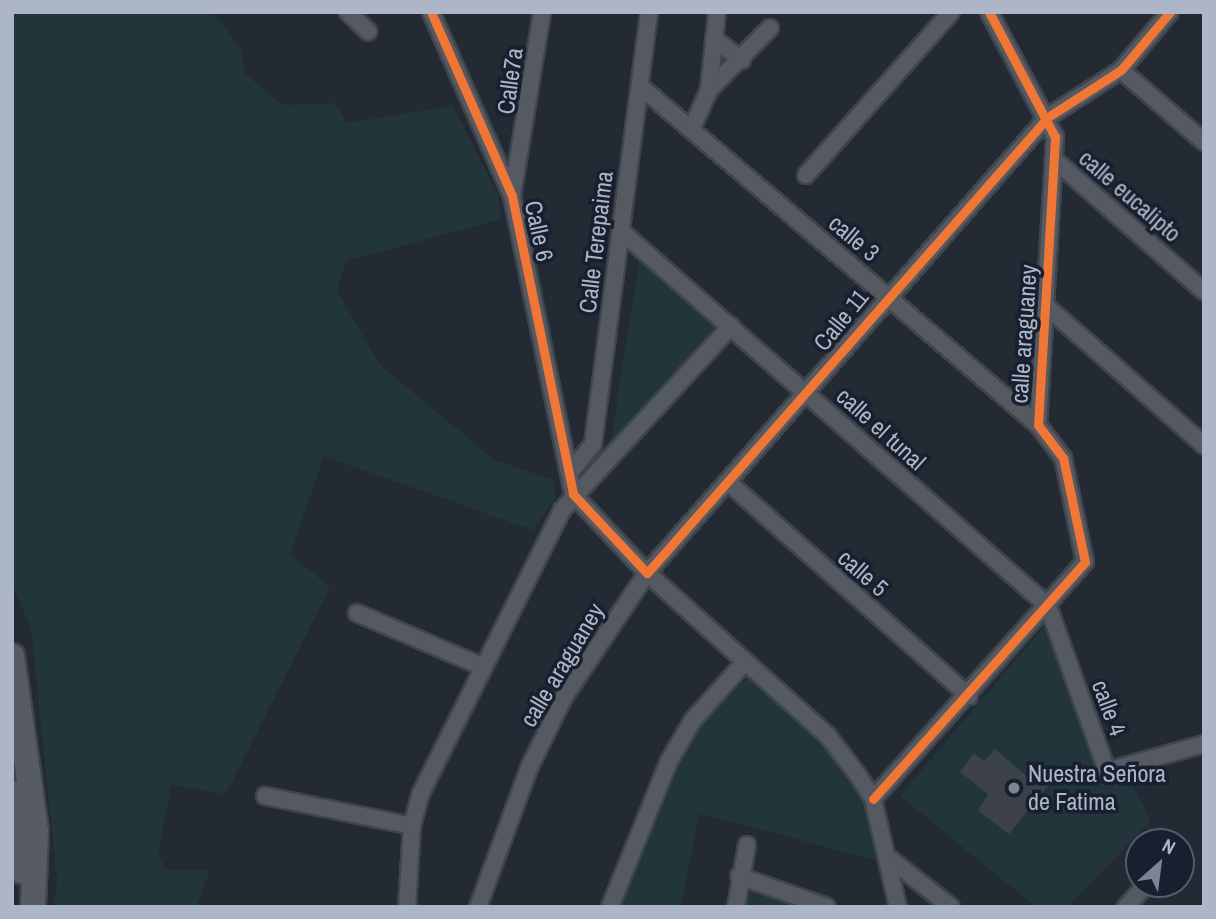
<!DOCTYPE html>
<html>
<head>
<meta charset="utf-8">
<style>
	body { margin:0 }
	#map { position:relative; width:1216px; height:919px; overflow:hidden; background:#242a34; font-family:"Archivo Narrow",sans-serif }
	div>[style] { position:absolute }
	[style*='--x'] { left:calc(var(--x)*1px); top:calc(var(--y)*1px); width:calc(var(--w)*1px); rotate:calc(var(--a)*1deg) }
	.green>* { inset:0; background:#21353a }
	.building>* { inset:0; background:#3c414a }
	.roads { filter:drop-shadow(2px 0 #40454c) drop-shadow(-2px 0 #40454c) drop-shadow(0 2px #40454c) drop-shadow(0 -2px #40454c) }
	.street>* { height:16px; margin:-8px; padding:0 8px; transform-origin:8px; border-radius:8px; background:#545962 }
	.primary>* { height:24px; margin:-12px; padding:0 12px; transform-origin:12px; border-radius:12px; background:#565b64 }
	.cycleway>* { height:9px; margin:-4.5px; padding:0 4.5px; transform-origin:4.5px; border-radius:4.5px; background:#f07635 }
	.dots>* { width:19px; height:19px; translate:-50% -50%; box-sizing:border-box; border:4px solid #18202f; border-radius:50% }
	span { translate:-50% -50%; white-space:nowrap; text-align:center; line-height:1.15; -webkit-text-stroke:7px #18202f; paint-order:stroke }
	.street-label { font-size:24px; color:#acb6c7 }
	.poi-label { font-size:24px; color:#acb6c7 }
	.left { translate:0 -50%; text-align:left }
	.frame { position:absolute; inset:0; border:14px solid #acb6c7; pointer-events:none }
	.north { position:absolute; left:1125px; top:828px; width:70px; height:70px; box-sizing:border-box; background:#18202f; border:2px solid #535c6c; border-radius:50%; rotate:28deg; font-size:19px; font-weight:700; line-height:28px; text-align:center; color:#acb6c7 }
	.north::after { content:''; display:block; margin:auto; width:24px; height:32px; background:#7c8594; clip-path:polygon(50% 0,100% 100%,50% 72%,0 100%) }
</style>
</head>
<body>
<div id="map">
	<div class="green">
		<div style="clip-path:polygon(12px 12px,213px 12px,242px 51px,245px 74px,283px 105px,334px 103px,347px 123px,453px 106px,498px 195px,501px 219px,346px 261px,337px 291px,380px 365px,493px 459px,553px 480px,556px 498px,533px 530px,324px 456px,290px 555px,330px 587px,226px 794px,171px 785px,158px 856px,167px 870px,210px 871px,196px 907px,54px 907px,57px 880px,31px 628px,12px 584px)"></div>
		<div style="clip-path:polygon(640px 256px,721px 326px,609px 449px,612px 433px)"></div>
		<div style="clip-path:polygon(1046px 624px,1103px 778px,1127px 773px,1151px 821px,1067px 907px,1036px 907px,900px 796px)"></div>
		<div style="clip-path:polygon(748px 677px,823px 743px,867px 805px,882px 862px,699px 813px,681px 907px,619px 907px,656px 803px,701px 724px)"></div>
		<div style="clip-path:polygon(746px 885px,813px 907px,744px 907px)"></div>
	</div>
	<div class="building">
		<div style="clip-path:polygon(995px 749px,1028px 777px,1035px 771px,1050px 783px,1009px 834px,978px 811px,988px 794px,960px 772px,974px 753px,984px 761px)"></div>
	</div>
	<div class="roads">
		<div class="street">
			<div style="--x:348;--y:12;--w:28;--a:44"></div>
			<div style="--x:431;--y:12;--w:201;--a:66.2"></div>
			<div style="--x:512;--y:196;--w:304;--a:78.4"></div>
			<div style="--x:573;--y:494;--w:108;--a:46.9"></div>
			<div style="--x:647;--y:573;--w:607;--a:-48.67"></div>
			<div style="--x:1048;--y:117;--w:87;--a:-32.8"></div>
			<div style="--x:1121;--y:70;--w:76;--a:-49.8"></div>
			<div style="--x:714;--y:39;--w:35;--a:37"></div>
			<div style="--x:1121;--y:70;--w:110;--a:40.9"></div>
			<div style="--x:640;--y:86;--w:523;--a:40.42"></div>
			<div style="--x:709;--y:90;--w:87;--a:-45.5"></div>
			<div style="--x:691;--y:130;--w:44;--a:-65.8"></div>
			<div style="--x:709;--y:90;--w:78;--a:-84.1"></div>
			<div style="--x:1057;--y:162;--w:196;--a:41.3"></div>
			<div style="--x:806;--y:175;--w:218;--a:-48.3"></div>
			<div style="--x:512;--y:196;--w:186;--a:-80.7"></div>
			<div style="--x:621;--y:231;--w:568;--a:41.29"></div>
			<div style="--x:1048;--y:606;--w:175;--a:70.3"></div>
			<div style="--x:1107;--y:771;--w:101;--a:-15.6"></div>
			<div style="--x:1045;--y:305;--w:212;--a:41.4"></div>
			<div style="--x:572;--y:470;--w:33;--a:-51"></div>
			<div style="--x:593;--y:444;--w:436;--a:-82.6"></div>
			<div style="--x:729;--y:483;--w:321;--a:41.6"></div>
			<div style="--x:357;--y:613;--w:135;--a:23.1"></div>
			<div style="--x:265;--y:796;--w:150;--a:11.5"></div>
			<div style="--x:873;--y:799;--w:318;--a:-48.2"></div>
			<div style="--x:1085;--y:562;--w:106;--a:-101.9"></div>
			<div style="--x:1063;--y:458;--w:41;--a:-127.1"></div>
			<div style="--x:1038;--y:425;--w:289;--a:-86.6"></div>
			<div style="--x:1055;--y:137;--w:141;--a:-117.8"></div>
			<div style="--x:889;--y:858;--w:79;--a:38.3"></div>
			<div style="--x:739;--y:876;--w:93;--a:19.4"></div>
			<div style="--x:407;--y:907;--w:81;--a:-86.5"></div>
			<div style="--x:412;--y:826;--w:34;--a:-75"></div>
			<div style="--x:421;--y:793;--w:316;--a:-63.5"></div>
			<div style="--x:562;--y:510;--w:250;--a:-47.4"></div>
			<div style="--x:478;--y:907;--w:150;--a:-69.8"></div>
			<div style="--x:530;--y:766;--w:77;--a:-63.8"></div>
			<div style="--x:564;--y:697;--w:149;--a:-56.2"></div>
			<div style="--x:647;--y:573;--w:244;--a:42"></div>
			<div style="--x:828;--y:736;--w:48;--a:52.7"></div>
			<div style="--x:857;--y:774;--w:30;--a:57"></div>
			<div style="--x:873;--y:799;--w:111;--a:77"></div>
			<div style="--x:610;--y:907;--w:157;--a:-68"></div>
			<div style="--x:669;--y:761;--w:48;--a:-59.7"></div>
			<div style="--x:693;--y:720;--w:76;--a:-48.2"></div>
			<div style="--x:736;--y:907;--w:63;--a:-79.9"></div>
			<div style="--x:1126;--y:907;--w:31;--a:-48"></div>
		</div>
		<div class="primary">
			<div style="--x:12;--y:656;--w:177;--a:82.2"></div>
			<div style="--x:36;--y:831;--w:76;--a:92.3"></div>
			<div style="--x:12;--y:793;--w:79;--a:82.7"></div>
		</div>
	</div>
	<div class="cycleway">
		<div style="--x:431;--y:12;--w:201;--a:66.2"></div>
		<div style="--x:512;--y:196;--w:304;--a:78.4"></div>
		<div style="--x:573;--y:494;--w:108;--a:46.9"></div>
		<div style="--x:647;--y:573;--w:607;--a:-48.67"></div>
		<div style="--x:1048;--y:117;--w:87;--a:-32.8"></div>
		<div style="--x:1121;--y:70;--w:76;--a:-49.8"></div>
		<div style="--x:873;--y:799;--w:318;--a:-48.2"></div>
		<div style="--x:1085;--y:562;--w:106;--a:-101.9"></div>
		<div style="--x:1063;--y:458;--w:41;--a:-127.1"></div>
		<div style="--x:1038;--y:425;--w:289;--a:-86.6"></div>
		<div style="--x:1055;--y:137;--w:141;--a:-117.8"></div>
	</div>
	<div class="dots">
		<div style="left:1014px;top:788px;background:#7c8594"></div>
	</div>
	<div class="street-label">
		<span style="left:510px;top:81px;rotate:-82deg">Calle7a</span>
		<span style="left:1130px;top:196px;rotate:41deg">calle eucalipto</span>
		<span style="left:539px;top:231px;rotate:78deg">Calle 6</span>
		<span style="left:854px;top:238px;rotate:40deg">calle 3</span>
		<span style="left:596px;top:242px;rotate:-83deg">Calle Terepaima</span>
		<span style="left:841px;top:320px;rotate:-51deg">Calle 11</span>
		<span style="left:1024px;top:334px;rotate:-86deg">calle araguaney</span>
		<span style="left:881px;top:429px;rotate:42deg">calle el tunal</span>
		<span style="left:863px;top:573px;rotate:41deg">calle 5</span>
		<span style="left:562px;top:665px;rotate:-59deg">calle araguaney</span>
		<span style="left:1109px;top:708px;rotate:70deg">calle 4</span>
	</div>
	<div class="poi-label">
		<span class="left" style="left:1028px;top:788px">Nuestra Señora<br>de Fatima</span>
	</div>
	<div class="frame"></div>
	<div class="north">N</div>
</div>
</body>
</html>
